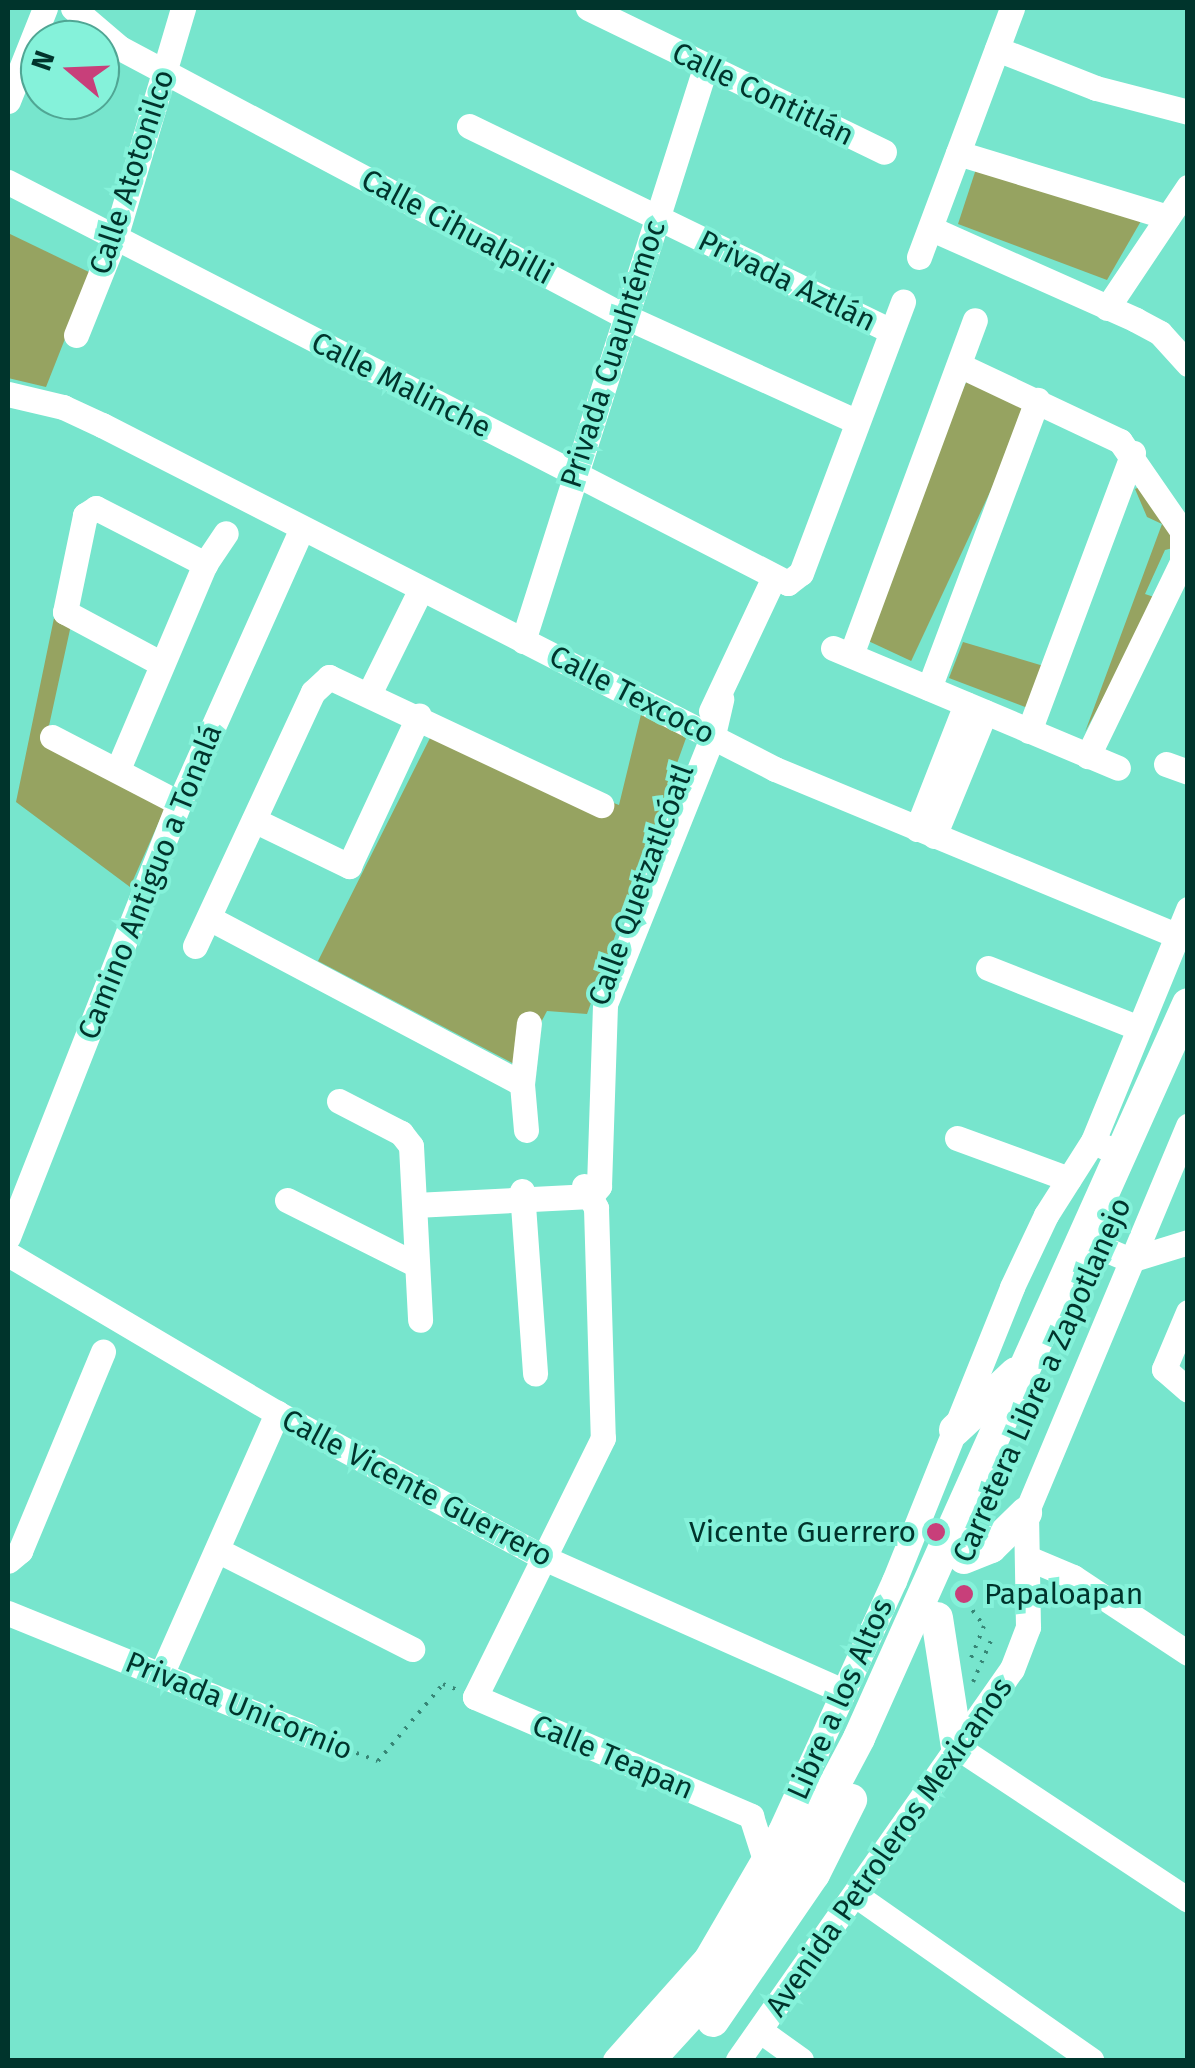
<!DOCTYPE html>
<html>
<head>
<meta charset="utf-8">
<style>
	body { margin:0 }
	#map { position:relative; width:1195px; height:2068px; overflow:hidden; background:#77e5cd; font-family:"Fira Sans",sans-serif }
	div>[style] { position:absolute }
	[style*='--x'] { left:calc(var(--x)*1px); top:calc(var(--y)*1px); width:calc(var(--w)*1px); rotate:calc(var(--a)*1deg) }
	.green>* { inset:0; background:#96a361; transform-origin:0 0 }
	.path>* { height:4px; margin-top:-2px; transform-origin:0; background:repeating-linear-gradient(90deg,#378676 0 2.5px,transparent 0 10.5px) }
	.minor>* { height:25px; margin:-12.5px; padding:0 12.5px; transform-origin:12.5px; border-radius:12.5px; background:#fff }
	.major>* { height:32px; margin:-16px; padding:0 16px; transform-origin:16px; border-radius:16px; background:#fff }
	.dots>* { width:28px; height:28px; translate:-50% -50%; box-sizing:border-box; border:5px solid #85f2da; border-radius:50% }
	span { translate:-50% -50%; white-space:nowrap; text-align:center; line-height:1.15; -webkit-text-stroke:8px #85f2da; paint-order:stroke }
	.street-label { font-size:30px; color:#00342c }
	.poi-label { font-size:30px; color:#00342c }
	.right { translate:-100% -50%; text-align:right }
	.left { translate:0 -50%; text-align:left }
	.frame { position:absolute; inset:0; border:10px solid #00342c; pointer-events:none }
	.north { position:absolute; left:20px; top:20px; width:100px; height:100px; box-sizing:border-box; background:#85f2da; border:2px solid #50a694; border-radius:50%; rotate:289deg; font-size:28px; font-weight:700; line-height:40px; text-align:center; color:#00342c }
	.north::after { content:''; display:block; margin:auto; width:35px; height:45px; background:#c83f7a; clip-path:polygon(50% 0,100% 100%,50% 72%,0 100%) }
</style>
</head>
<body>
<div id="map">
	<div class="green">
		<div style="clip-path:polygon(976px 169px,1141px 221px,1107px 280px,958px 224px)"></div>
		<div style="clip-path:polygon(8px 233px,91px 273px,46px 387px,8px 378px)"></div>
		<div style="left:970px;top:374px;width:68px;height:285px;rotate:25deg"></div>
		<div style="clip-path:polygon(1146px 484px,1181px 546px,1165px 550px,1145px 594px,1157px 598px,1085px 732px,1162px 524px,1147px 517px,1135px 489px)"></div>
		<div style="clip-path:polygon(54px 618px,71px 625px,47px 735px,166px 806px,130px 887px,16px 802px)"></div>
		<div style="clip-path:polygon(963px 642px,1047px 667px,1033px 710px,949px 678px)"></div>
		<div style="clip-path:polygon(644px 702px,690px 727px,587px 1014px,547px 1011px,518px 1066px,318px 961px,432px 734px,619px 805px)"></div>
	</div>
	<div class="path">
		<div style="--x:954;--y:1585;--w:51;--a:53.8"></div>
		<div style="--x:984;--y:1626;--w:40;--a:112"></div>
		<div style="--x:973;--y:1682;--w:50;--a:-66.5"></div>
		<div style="--x:327;--y:1742;--w:54;--a:20.4"></div>
		<div style="--x:378;--y:1761;--w:101;--a:-49.8"></div>
		<div style="--x:443;--y:1684;--w:16;--a:22"></div>
	</div>
	<div class="minor">
		<div style="--x:73;--y:8;--w:62;--a:40.4"></div>
		<div style="--x:120;--y:48;--w:571;--a:28"></div>
		<div style="--x:624;--y:316;--w:255;--a:24.4"></div>
		<div style="--x:588;--y:8;--w:329;--a:25.9"></div>
		<div style="--x:997;--y:49;--w:106;--a:21.5"></div>
		<div style="--x:1096;--y:88;--w:95;--a:14.6"></div>
		<div style="--x:8;--y:101;--w:100;--a:-68.3"></div>
		<div style="--x:469;--y:126;--w:468;--a:25.9"></div>
		<div style="--x:958;--y:153;--w:219;--a:17"></div>
		<div style="--x:8;--y:182;--w:877;--a:27.21"></div>
		<div style="--x:788;--y:583;--w:16;--a:-38"></div>
		<div style="--x:801;--y:573;--w:290;--a:-69.4"></div>
		<div style="--x:932;--y:229;--w:223;--a:24"></div>
		<div style="--x:1136;--y:320;--w:27;--a:28"></div>
		<div style="--x:1160;--y:333;--w:42;--a:47.9"></div>
		<div style="--x:919;--y:257;--w:266;--a:-69.5"></div>
		<div style="--x:1107;--y:308;--w:146;--a:-56.2"></div>
		<div style="--x:76;--y:335;--w:105;--a:-68.1"></div>
		<div style="--x:115;--y:238;--w:240;--a:-73.5"></div>
		<div style="--x:959;--y:365;--w:178;--a:25.3"></div>
		<div style="--x:1120;--y:441;--w:109;--a:55.4"></div>
		<div style="--x:1182;--y:531;--w:31;--a:90"></div>
		<div style="--x:1182;--y:562;--w:216;--a:115.9"></div>
		<div style="--x:8;--y:394;--w:57;--a:13.3"></div>
		<div style="--x:63;--y:407;--w:43;--a:24.8"></div>
		<div style="--x:102;--y:425;--w:756;--a:27.07"></div>
		<div style="--x:775;--y:769;--w:434;--a:22.5"></div>
		<div style="--x:523;--y:641;--w:601;--a:-72.38"></div>
		<div style="--x:833;--y:648;--w:309;--a:22.8"></div>
		<div style="--x:851;--y:655;--w:357;--a:-69.7"></div>
		<div style="--x:162;--y:664;--w:110;--a:-151.8"></div>
		<div style="--x:65;--y:612;--w:99;--a:-78.3"></div>
		<div style="--x:85;--y:515;--w:13;--a:-32"></div>
		<div style="--x:96;--y:508;--w:123;--a:27.2"></div>
		<div style="--x:929;--y:688;--w:308;--a:-69.4"></div>
		<div style="--x:370;--y:692;--w:115;--a:-63.7"></div>
		<div style="--x:711;--y:711;--w:148;--a:-64.8"></div>
		<div style="--x:1029;--y:731;--w:297;--a:-69.5"></div>
		<div style="--x:52;--y:737;--w:143;--a:27.5"></div>
		<div style="--x:1166;--y:764;--w:23;--a:20"></div>
		<div style="--x:118;--y:769;--w:223;--a:-67"></div>
		<div style="--x:205;--y:564;--w:37;--a:-56"></div>
		<div style="--x:254;--y:820;--w:106;--a:25.8"></div>
		<div style="--x:349;--y:866;--w:166;--a:-65.1"></div>
		<div style="--x:917;--y:829;--w:134;--a:-68.6"></div>
		<div style="--x:934;--y:836;--w:134;--a:-67.6"></div>
		<div style="--x:209;--y:918;--w:354;--a:27.9"></div>
		<div style="--x:195;--y:946;--w:280;--a:-65.1"></div>
		<div style="--x:313;--y:692;--w:22;--a:-43"></div>
		<div style="--x:329;--y:677;--w:301;--a:25.2"></div>
		<div style="--x:988;--y:968;--w:162;--a:21.7"></div>
		<div style="--x:339;--y:1101;--w:70;--a:27.3"></div>
		<div style="--x:401;--y:1133;--w:16;--a:52"></div>
		<div style="--x:411;--y:1146;--w:174;--a:87"></div>
		<div style="--x:526;--y:1130;--w:46;--a:-95"></div>
		<div style="--x:522;--y:1084;--w:61;--a:-83.5"></div>
		<div style="--x:957;--y:1138;--w:119;--a:20.1"></div>
		<div style="--x:1105;--y:1147;--w:13;--a:-153"></div>
		<div style="--x:1093;--y:1141;--w:251;--a:-67.7"></div>
		<div style="--x:584;--y:1186;--w:25;--a:61"></div>
		<div style="--x:596;--y:1208;--w:230;--a:88.3"></div>
		<div style="--x:603;--y:1438;--w:289;--a:116.3"></div>
		<div style="--x:475;--y:1697;--w:301;--a:23.3"></div>
		<div style="--x:751;--y:1816;--w:46;--a:72.3"></div>
		<div style="--x:522;--y:1191;--w:183;--a:85.9"></div>
		<div style="--x:287;--y:1200;--w:145;--a:26.6"></div>
		<div style="--x:415;--y:1205;--w:176;--a:-2.9"></div>
		<div style="--x:591;--y:1196;--w:13;--a:-51"></div>
		<div style="--x:599;--y:1186;--w:182;--a:-88.1"></div>
		<div style="--x:605;--y:1004;--w:290;--a:-68.1"></div>
		<div style="--x:713;--y:735;--w:37;--a:-77"></div>
		<div style="--x:8;--y:1237;--w:466;--a:-68.5"></div>
		<div style="--x:179;--y:803;--w:299;--a:-65.9"></div>
		<div style="--x:1100;--y:1247;--w:33;--a:23"></div>
		<div style="--x:1130;--y:1260;--w:61;--a:-17.2"></div>
		<div style="--x:8;--y:1254;--w:312;--a:30.6"></div>
		<div style="--x:277;--y:1413;--w:304;--a:28.5"></div>
		<div style="--x:544;--y:1558;--w:327;--a:24"></div>
		<div style="--x:1188;--y:1312;--w:62;--a:112.8"></div>
		<div style="--x:1164;--y:1369;--w:32;--a:41"></div>
		<div style="--x:217;--y:1550;--w:219;--a:26.9"></div>
		<div style="--x:1028;--y:1558;--w:49;--a:22.9"></div>
		<div style="--x:1073;--y:1577;--w:138;--a:33.5"></div>
		<div style="--x:8;--y:1561;--w:16;--a:-40"></div>
		<div style="--x:20;--y:1551;--w:216;--a:-67.4"></div>
		<div style="--x:8;--y:1613;--w:324;--a:22.1"></div>
		<div style="--x:161;--y:1675;--w:287;--a:-66.1"></div>
		<div style="--x:957;--y:1747;--w:277;--a:33.5"></div>
		<div style="--x:857;--y:1896;--w:286;--a:35"></div>
		<div style="--x:762;--y:2032;--w:48;--a:35.7"></div>
		<div style="--x:615;--y:2060;--w:137;--a:-48.3"></div>
		<div style="--x:706;--y:1958;--w:147;--a:-59.8"></div>
		<div style="--x:780;--y:1831;--w:275;--a:-65.5"></div>
		<div style="--x:894;--y:1581;--w:317;--a:-68.1"></div>
		<div style="--x:1012;--y:1287;--w:80;--a:-64.7"></div>
		<div style="--x:1046;--y:1215;--w:88;--a:-57.6"></div>
		<div style="--x:738;--y:2060;--w:477;--a:-55"></div>
		<div style="--x:1012;--y:1669;--w:45;--a:-69.1"></div>
		<div style="--x:1028;--y:1627;--w:114;--a:-91"></div>
		<div style="--x:1026;--y:1513;--w:420;--a:-67.3"></div>
	</div>
	<div class="major">
		<div style="--x:955;--y:1430;--w:83;--a:-43.1"></div>
		<div style="--x:964;--y:1558;--w:29;--a:-22"></div>
		<div style="--x:991;--y:1547;--w:49;--a:-44.2"></div>
		<div style="--x:937;--y:1618;--w:131;--a:81.2"></div>
		<div style="--x:713;--y:2021;--w:178;--a:-55.5"></div>
		<div style="--x:814;--y:1874;--w:83;--a:-63.4"></div>
		<div style="--x:649;--y:2060;--w:80;--a:-47.5"></div>
		<div style="--x:703;--y:2001;--w:167;--a:-57"></div>
		<div style="--x:794;--y:1861;--w:139;--a:-62.1"></div>
		<div style="--x:859;--y:1738;--w:804;--a:-65.86"></div>
	</div>
	<div class="dots">
		<div style="left:936px;top:1532px;background:#c83f7a"></div>
		<div style="left:964px;top:1594px;background:#c83f7a"></div>
	</div>
	<div class="street-label">
		<span style="left:763px;top:94px;rotate:26deg">Calle Contitlán</span>
		<span style="left:132px;top:172px;rotate:-72deg">Calle Atotonilco</span>
		<span style="left:457px;top:227px;rotate:28deg">Calle Cihualpilli</span>
		<span style="left:787px;top:281px;rotate:26deg">Privada Aztlán</span>
		<span style="left:613px;top:354px;rotate:-72deg">Privada Cuauhtémoc</span>
		<span style="left:401px;top:385px;rotate:27deg">Calle Malinche</span>
		<span style="left:632px;top:695px;rotate:27deg">Calle Texcoco</span>
		<span style="left:150px;top:882px;rotate:-68deg">Camino Antiguo a Tonalá</span>
		<span style="left:641px;top:885px;rotate:-70deg">Calle Quetzatlcóatl</span>
		<span style="left:1042px;top:1380px;rotate:-66deg">Carretera Libre a Zapotlanejo</span>
		<span style="left:417px;top:1488px;rotate:28deg">Calle Vicente Guerrero</span>
		<span style="left:840px;top:1699px;rotate:-66deg">Libre a los Altos</span>
		<span style="left:239px;top:1706px;rotate:22deg">Privada Unicornio</span>
		<span style="left:613px;top:1757px;rotate:23deg">Calle Teapan</span>
		<span style="left:889px;top:1847px;rotate:-55deg">Avenida Petroleros Mexicanos</span>
	</div>
	<div class="poi-label">
		<span class="right" style="left:916px;top:1532px">Vicente Guerrero</span>
		<span class="left" style="left:984px;top:1594px">Papaloapan</span>
	</div>
	<div class="frame"></div>
	<div class="north">N</div>
</div>
</body>
</html>
